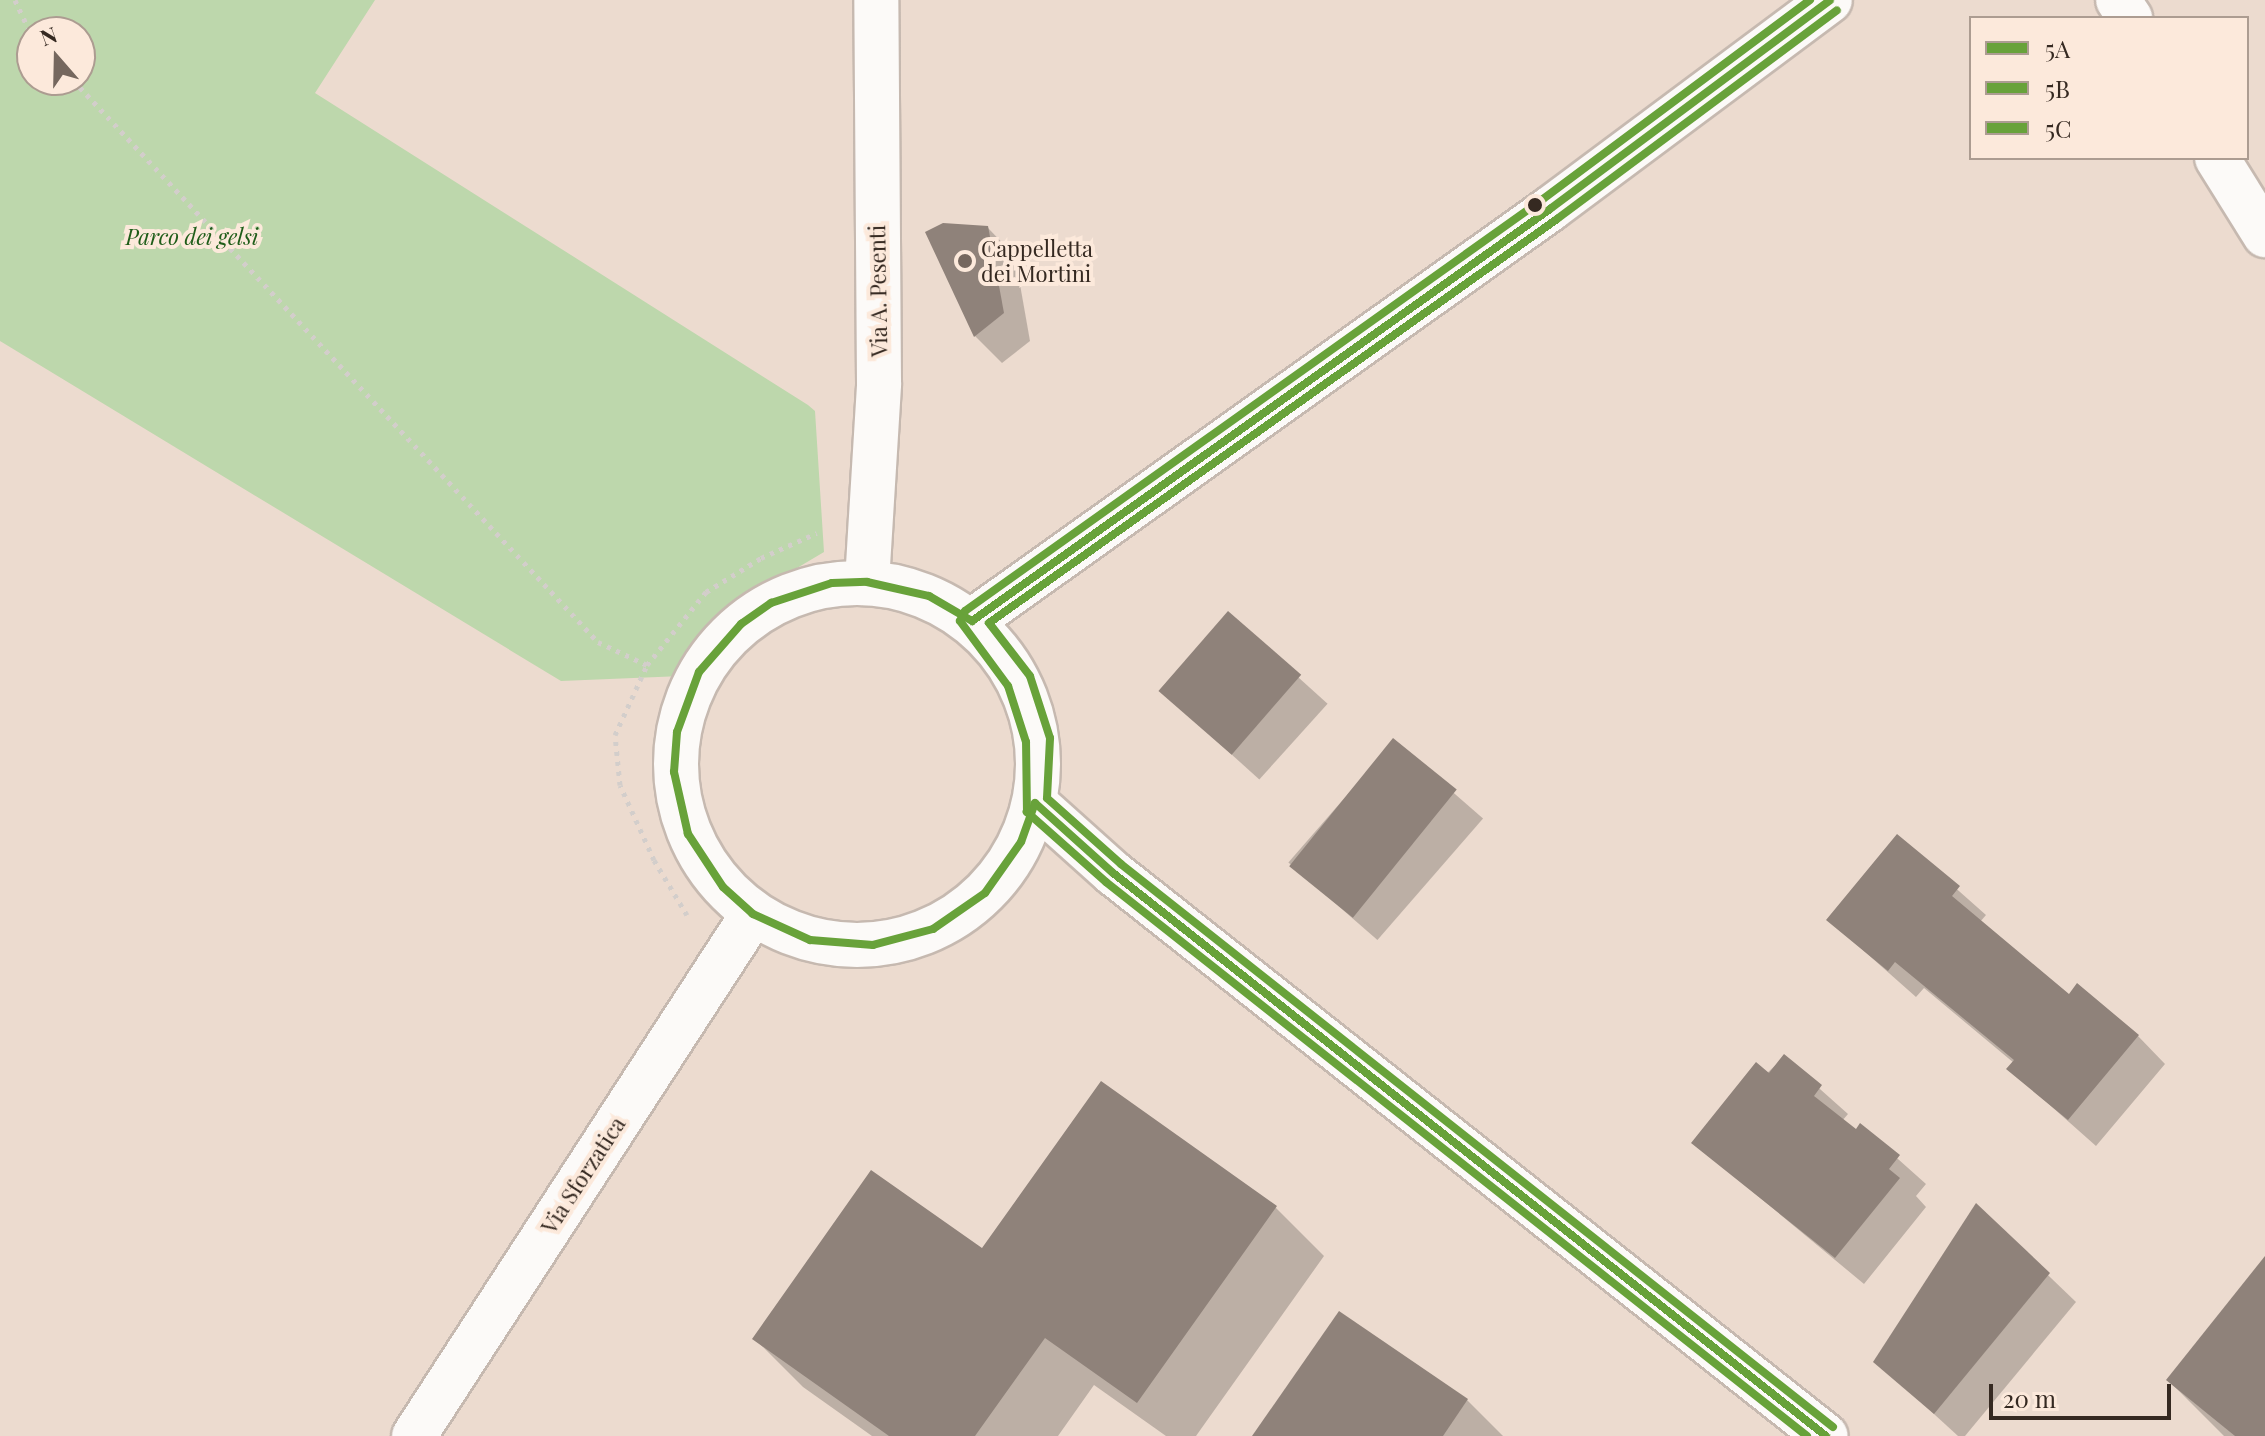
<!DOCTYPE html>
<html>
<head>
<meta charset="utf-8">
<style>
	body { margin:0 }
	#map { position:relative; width:2265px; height:1436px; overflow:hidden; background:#ecdbcf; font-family:"Playfair Display",serif }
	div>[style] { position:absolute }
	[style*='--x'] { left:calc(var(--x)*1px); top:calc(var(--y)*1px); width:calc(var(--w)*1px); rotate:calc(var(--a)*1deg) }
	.green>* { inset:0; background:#bdd7ac }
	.shadow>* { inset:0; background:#0003; transform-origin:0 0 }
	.building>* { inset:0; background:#8f827a; transform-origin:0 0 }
	.path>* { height:5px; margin-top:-2.5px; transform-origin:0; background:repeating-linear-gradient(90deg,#d3cecb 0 4px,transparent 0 10px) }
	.roads { filter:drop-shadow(2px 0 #c6b9b0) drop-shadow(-2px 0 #c6b9b0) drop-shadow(0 2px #c6b9b0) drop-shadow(0 -2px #c6b9b0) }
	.street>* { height:44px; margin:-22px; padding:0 22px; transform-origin:22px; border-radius:22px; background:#fcfaf8 }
	.secondary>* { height:44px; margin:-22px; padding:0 22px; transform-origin:22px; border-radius:22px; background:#fcfaf8 }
	.secondary>.ring { margin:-22px; padding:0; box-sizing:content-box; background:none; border:44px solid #fcfaf8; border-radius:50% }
	.bus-1>* { height:8px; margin:-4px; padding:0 4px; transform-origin:4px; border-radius:4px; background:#68a23a }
	.bus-2>* { height:8px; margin:-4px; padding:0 4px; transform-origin:4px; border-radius:4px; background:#68a23a }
	.bus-3>* { height:8px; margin:-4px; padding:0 4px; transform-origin:4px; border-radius:4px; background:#68a23a }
	.dots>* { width:22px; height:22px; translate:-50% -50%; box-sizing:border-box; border:4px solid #fce9db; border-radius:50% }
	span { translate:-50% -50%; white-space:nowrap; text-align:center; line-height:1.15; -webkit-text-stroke:8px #fce9db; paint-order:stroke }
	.park-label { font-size:22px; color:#1f5d19; font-style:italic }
	.poi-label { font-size:22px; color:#352921 }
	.left { translate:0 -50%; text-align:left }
	.street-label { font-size:22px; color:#352921 }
	.legend { position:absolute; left:1969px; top:16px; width:280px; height:144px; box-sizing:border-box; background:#fce9db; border:2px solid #ac9c91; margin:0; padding:10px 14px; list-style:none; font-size:24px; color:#352921 }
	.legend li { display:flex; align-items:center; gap:16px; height:40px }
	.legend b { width:40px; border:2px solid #ac9c91 }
	.north { position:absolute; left:16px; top:16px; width:80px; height:80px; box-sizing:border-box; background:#fce9db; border:2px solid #ac9c91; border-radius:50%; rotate:340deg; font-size:22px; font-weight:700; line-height:32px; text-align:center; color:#352921 }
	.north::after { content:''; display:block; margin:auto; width:28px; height:36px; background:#75675e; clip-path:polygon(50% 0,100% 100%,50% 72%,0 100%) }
	.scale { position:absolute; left:1989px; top:1384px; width:182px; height:36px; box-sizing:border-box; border:4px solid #352921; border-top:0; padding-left:10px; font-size:24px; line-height:28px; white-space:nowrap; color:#352921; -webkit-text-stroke:6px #fce9db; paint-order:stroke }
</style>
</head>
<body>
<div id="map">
	<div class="green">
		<div style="clip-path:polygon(evenodd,0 0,375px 0,315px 93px,808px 405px,815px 411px,824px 552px,750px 596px,682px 676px,561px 681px,0 341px,0 0,32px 32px,80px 32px,80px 80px,32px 80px,32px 32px)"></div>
	</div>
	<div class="shadow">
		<div style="clip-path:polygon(988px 228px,1015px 256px,1030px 341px,1002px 363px,975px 336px)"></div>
		<div style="left:1228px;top:614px;width:134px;height:102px;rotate:42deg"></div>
		<div style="left:1394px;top:741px;width:118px;height:161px;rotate:41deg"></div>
		<div style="clip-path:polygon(1898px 837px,1986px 915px,1980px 922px,2069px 996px,2138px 1036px,2165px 1064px,2096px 1146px,2009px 1069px,2014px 1063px,1924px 988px,1916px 997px,1829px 920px)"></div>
		<div style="clip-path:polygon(1784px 1057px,1848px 1114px,1842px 1121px,1856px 1132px,1861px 1126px,1926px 1184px,1916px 1196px,1926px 1207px,1864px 1284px,1694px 1143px)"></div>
		<div style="clip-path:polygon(1101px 1083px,1276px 1208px,1324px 1256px,1196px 1436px,1166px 1436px,1094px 1385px,1058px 1436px,872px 1436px,803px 1387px,755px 1339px,983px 1251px)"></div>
		<div style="clip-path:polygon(1976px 1206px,2076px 1302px,1965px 1436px,1958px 1436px,1876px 1361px)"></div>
		<div style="clip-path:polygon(2265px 1259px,2265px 1436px,2224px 1436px,2168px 1380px)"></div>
		<div style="clip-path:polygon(1467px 1400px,1503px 1436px,1255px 1436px)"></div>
	</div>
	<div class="building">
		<div style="clip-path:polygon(943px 223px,988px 226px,1004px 313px,974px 337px,925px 232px)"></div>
		<div style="left:1228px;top:611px;width:97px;height:106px;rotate:41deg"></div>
		<div style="left:1393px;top:738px;width:82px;height:165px;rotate:39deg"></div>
		<div style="clip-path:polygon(1897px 834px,1960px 886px,1952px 896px,2069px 994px,2077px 983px,2139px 1035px,2068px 1120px,2006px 1069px,2014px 1060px,1895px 962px,1888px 971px,1826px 920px)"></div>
		<div style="clip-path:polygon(1784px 1054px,1822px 1085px,1814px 1096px,1856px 1129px,1860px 1123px,1900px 1155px,1889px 1169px,1900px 1178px,1835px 1258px,1691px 1143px,1756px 1062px,1769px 1073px)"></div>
		<div style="clip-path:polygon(1101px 1081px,1277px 1206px,1137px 1403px,1045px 1338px,975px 1436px,889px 1436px,752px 1339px,871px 1170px,982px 1248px)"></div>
		<div style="clip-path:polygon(1976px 1203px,2050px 1273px,1934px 1414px,1873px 1362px)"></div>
		<div style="clip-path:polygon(2265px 1256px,2265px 1436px,2235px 1436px,2166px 1380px)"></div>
		<div style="clip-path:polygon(1339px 1311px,1468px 1399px,1443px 1436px,1252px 1436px)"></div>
	</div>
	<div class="path">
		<div style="--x:15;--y:0;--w:40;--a:65"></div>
		<div style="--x:73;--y:80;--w:769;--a:46.95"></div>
		<div style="--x:598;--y:642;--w:54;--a:25.1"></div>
		<div style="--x:687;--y:915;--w:64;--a:-121"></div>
		<div style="--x:654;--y:860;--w:82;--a:-114.4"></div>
		<div style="--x:620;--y:785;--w:50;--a:-95.7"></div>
		<div style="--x:615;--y:735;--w:77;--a:-65.4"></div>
		<div style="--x:647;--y:665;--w:94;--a:-51.1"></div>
		<div style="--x:706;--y:592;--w:65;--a:-31.7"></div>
		<div style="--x:761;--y:558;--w:61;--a:-24.1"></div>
	</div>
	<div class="roads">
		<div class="street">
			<div style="--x:2118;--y:0;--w:22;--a:56"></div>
			<div style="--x:2217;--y:158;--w:91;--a:58.1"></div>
			<div style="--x:867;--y:582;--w:199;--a:-86.5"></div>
			<div style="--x:879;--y:383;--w:383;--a:-90.4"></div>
			<div style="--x:1035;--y:803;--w:105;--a:41.9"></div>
			<div style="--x:1113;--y:873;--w:908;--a:38.3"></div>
		</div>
		<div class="secondary">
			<div class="ring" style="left:676px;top:583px;width:318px;height:318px"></div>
			<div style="--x:972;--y:621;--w:710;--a:-35.48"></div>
			<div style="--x:1550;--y:209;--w:349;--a:-36.7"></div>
			<div style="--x:414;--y:1436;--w:622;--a:-57"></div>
		</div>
	</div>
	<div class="bus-1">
		<div style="--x:1826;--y:1436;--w:908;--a:-141.7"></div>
		<div style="--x:1113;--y:873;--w:105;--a:-138.1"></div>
		<div style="--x:1035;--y:803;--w:41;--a:109.7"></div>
		<div style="--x:1021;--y:842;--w:62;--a:125.2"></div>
		<div style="--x:985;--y:893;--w:63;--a:145.3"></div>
		<div style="--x:933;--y:929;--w:62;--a:165.1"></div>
		<div style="--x:873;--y:945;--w:63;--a:-175.5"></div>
		<div style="--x:810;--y:940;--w:63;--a:-155.5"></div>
		<div style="--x:753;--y:914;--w:40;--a:-138"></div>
		<div style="--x:723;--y:887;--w:64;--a:-123.4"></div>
		<div style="--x:688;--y:834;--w:64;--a:-102.7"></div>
		<div style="--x:674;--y:772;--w:40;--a:-85.7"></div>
		<div style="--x:677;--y:732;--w:64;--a:-69.9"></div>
		<div style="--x:699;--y:672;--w:64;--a:-48.8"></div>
		<div style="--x:741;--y:624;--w:37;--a:-35"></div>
		<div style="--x:771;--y:603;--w:64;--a:-18.2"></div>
		<div style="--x:832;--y:583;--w:35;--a:-2"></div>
		<div style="--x:867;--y:582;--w:64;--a:12.7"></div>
		<div style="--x:929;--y:596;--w:50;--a:30.2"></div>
		<div style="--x:972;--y:621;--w:710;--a:-35.48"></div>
		<div style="--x:1550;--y:209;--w:349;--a:-36.7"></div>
	</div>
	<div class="bus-2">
		<div style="--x:1833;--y:1427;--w:908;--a:-141.67"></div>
		<div style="--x:1121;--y:864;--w:99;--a:-138.3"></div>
		<div style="--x:1047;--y:798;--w:60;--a:-87.1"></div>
		<div style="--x:1050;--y:738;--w:65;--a:-107.9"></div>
		<div style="--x:1030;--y:676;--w:67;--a:-127.7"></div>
		<div style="--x:989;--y:623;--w:697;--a:-35.42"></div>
		<div style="--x:1557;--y:219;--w:349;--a:-36.7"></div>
	</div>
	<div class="bus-3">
		<div style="--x:1807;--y:1436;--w:893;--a:-141.68"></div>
		<div style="--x:1106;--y:882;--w:106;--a:-138.5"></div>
		<div style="--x:1027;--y:812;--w:70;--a:-90.8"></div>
		<div style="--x:1026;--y:742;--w:59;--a:-107.8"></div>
		<div style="--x:1008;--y:686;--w:81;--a:-126.4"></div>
		<div style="--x:960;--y:621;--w:11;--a:-63"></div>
		<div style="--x:965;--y:611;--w:710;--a:-35.48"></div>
		<div style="--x:1543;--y:199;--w:333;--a:-36.7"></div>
	</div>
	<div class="dots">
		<div style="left:1535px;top:205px;background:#352921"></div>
		<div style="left:965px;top:261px;background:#75675e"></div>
	</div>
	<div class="park-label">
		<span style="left:192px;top:237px">Parco dei gelsi</span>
	</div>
	<div class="poi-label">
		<span class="left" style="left:981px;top:261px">Cappelletta<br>dei Mortini</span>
	</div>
	<div class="street-label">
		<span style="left:878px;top:291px;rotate:-91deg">Via A. Pesenti</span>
		<span style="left:583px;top:1175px;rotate:-57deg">Via Sforzatica</span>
	</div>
	<ul class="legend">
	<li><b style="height:10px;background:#68a23a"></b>5A</li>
	<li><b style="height:10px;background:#68a23a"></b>5B</li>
	<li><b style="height:10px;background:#68a23a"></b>5C</li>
	</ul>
	<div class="north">N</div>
	<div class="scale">20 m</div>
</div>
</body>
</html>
